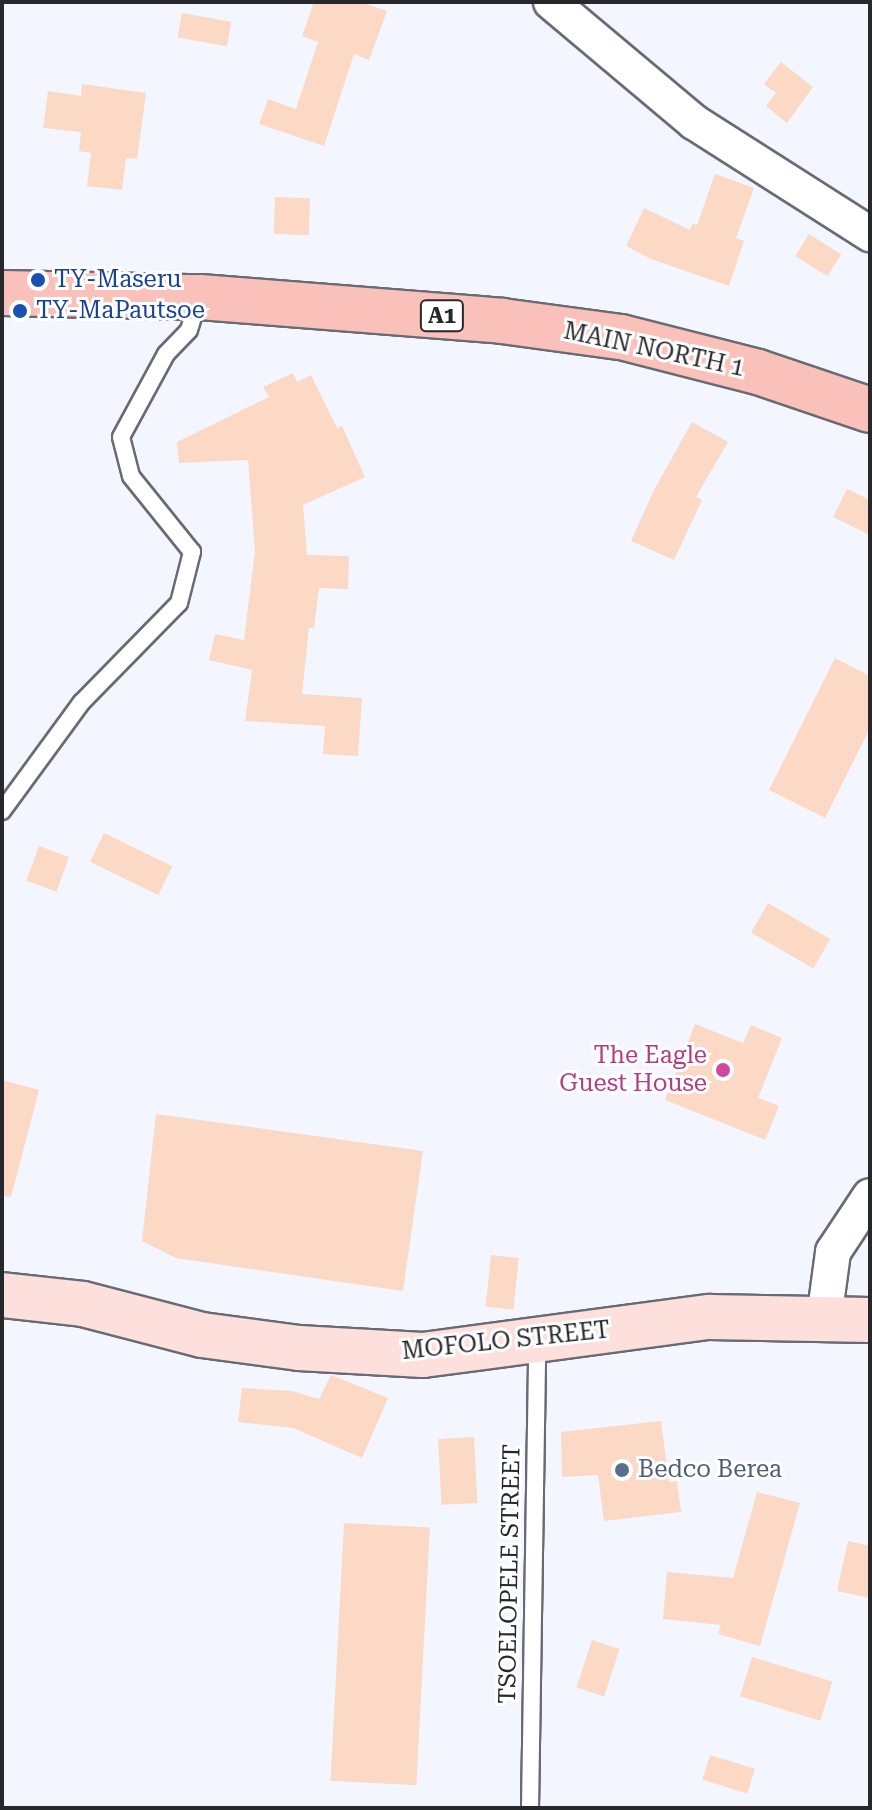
<!DOCTYPE html>
<html>
<head>
<meta charset="utf-8">
<style>
	body { margin:0 }
	#map { position:relative; width:872px; height:1810px; overflow:hidden; background:#f3f6fe; font-family:"Roboto Serif",serif }
	div>[style] { position:absolute }
	[style*='--x'] { left:calc(var(--x)*1px); top:calc(var(--y)*1px); width:calc(var(--w)*1px); rotate:calc(var(--a)*1deg) }
	.building>* { inset:0; background:#fbd9c5; transform-origin:0 0 }
	.roads { filter:drop-shadow(2px 0 #696b74) drop-shadow(-2px 0 #696b74) drop-shadow(0 2px #696b74) drop-shadow(0 -2px #696b74) }
	.service>* { height:16px; margin:-8px; padding:0 8px; transform-origin:8px; border-radius:8px; background:#fff }
	.minor>* { height:34px; margin:-17px; padding:0 17px; transform-origin:17px; border-radius:17px; background:#fff }
	.secondary>* { height:44px; margin:-22px; padding:0 22px; transform-origin:22px; border-radius:22px; background:#fde0dc }
	.primary>* { height:44px; margin:-22px; padding:0 22px; transform-origin:22px; border-radius:22px; background:#fac1ba }
	.dots>* { width:22px; height:22px; translate:-50% -50%; box-sizing:border-box; border:4px solid #fff; border-radius:50% }
	span { translate:-50% -50%; white-space:nowrap; text-align:center; line-height:1.15; -webkit-text-stroke:6px #fff; paint-order:stroke }
	.shield-label span { padding:2px 6px; background:#fff; border:2px solid; border-radius:6px; -webkit-text-stroke-width:0 }
	.shield-label { font-size:22px; color:#27282c; font-weight:700 }
	.transit-label { font-size:24px; color:#164399 }
	.left { translate:0 -50%; text-align:left }
	.street-label { font-size:24px; color:#27282c }
	.hotel-label { font-size:24px; color:#b23c85 }
	.right { translate:-100% -50%; text-align:right }
	.service-label { font-size:24px; color:#4e5e75 }
	.frame { position:absolute; inset:0; border:4px solid #27282c; pointer-events:none }
</style>
</head>
<body>
<div id="map">
	<div class="building">
		<div style="clip-path:polygon(314px 2px,361px 2px,387px 11px,369px 60px,354px 54px,324px 146px,259px 124px,268px 99px,296px 109px,318px 42px,302px 36px)"></div>
		<div style="left:182px;top:13px;width:50px;height:25px;rotate:10deg"></div>
		<div style="clip-path:polygon(781px 62px,813px 87px,787px 123px,766px 106px,776px 93px,764px 84px)"></div>
		<div style="clip-path:polygon(82px 84px,146px 93px,137px 159px,126px 158px,122px 190px,87px 186px,91px 153px,79px 151px,81px 132px,43px 128px,48px 91px,81px 96px)"></div>
		<div style="clip-path:polygon(715px 174px,754px 188px,736px 238px,744px 241px,729px 286px,651px 259px,626px 246px,644px 208px,690px 230px,692px 224px,697px 225px)"></div>
		<div style="left:275px;top:197px;width:35px;height:37px;rotate:2deg"></div>
		<div style="left:809px;top:234px;width:38px;height:26px;rotate:32deg"></div>
		<div style="clip-path:polygon(293px 373px,297px 382px,311px 375px,337px 428px,342px 426px,365px 477px,303px 505px,307px 555px,349px 556px,348px 589px,319px 588px,314px 628px,309px 628px,302px 694px,362px 698px,358px 756px,323px 754px,325px 726px,245px 721px,252px 670px,209px 660px,215px 634px,244px 640px,255px 551px,248px 460px,179px 463px,177px 442px,269px 397px,263px 387px)"></div>
		<div style="clip-path:polygon(692px 422px,728px 442px,696px 497px,702px 500px,674px 560px,631px 541px,654px 490px)"></div>
		<div style="clip-path:polygon(847px 489px,870px 500px,870px 535px,833px 517px)"></div>
		<div style="clip-path:polygon(835px 658px,870px 676px,870px 728px,825px 818px,769px 790px)"></div>
		<div style="left:104px;top:833px;width:76px;height:32px;rotate:26deg"></div>
		<div style="left:39px;top:846px;width:32px;height:37px;rotate:20deg"></div>
		<div style="left:768px;top:903px;width:72px;height:34px;rotate:30deg"></div>
		<div style="clip-path:polygon(695px 1024px,743px 1043px,751px 1025px,782px 1038px,758px 1098px,779px 1106px,765px 1140px,665px 1100px)"></div>
		<div style="clip-path:polygon(2px 1080px,39px 1090px,11px 1197px,2px 1196px)"></div>
		<div style="clip-path:polygon(156px 1114px,423px 1151px,403px 1291px,176px 1258px,142px 1241px)"></div>
		<div style="left:491px;top:1255px;width:28px;height:52px;rotate:6deg"></div>
		<div style="clip-path:polygon(331px 1375px,388px 1398px,362px 1458px,293px 1428px,238px 1422px,242px 1388px,292px 1391px,319px 1399px)"></div>
		<div style="clip-path:polygon(661px 1421px,669px 1482px,677px 1481px,681px 1512px,604px 1521px,598px 1475px,562px 1477px,561px 1432px)"></div>
		<div style="left:474px;top:1437px;width:66px;height:36px;rotate:87deg"></div>
		<div style="clip-path:polygon(757px 1492px,800px 1503px,760px 1646px,718px 1634px,721px 1625px,663px 1619px,667px 1572px,733px 1578px)"></div>
		<div style="left:344px;top:1523px;width:86px;height:258px;rotate:3deg"></div>
		<div style="clip-path:polygon(848px 1541px,870px 1546px,870px 1598px,837px 1591px)"></div>
		<div style="left:592px;top:1640px;width:29px;height:50px;rotate:18deg"></div>
		<div style="left:752px;top:1657px;width:84px;height:41px;rotate:17deg"></div>
		<div style="left:710px;top:1755px;width:47px;height:26px;rotate:17deg"></div>
	</div>
	<div class="roads">
		<div class="service">
			<div style="--x:2;--y:811;--w:134;--a:-53.8"></div>
			<div style="--x:81;--y:703;--w:140;--a:-45.6"></div>
			<div style="--x:179;--y:603;--w:53;--a:-75.7"></div>
			<div style="--x:192;--y:552;--w:97;--a:-128.8"></div>
			<div style="--x:131;--y:476;--w:40;--a:-104.4"></div>
			<div style="--x:121;--y:437;--w:94;--a:-61.5"></div>
			<div style="--x:166;--y:354;--w:33;--a:-46"></div>
			<div style="--x:189;--y:330;--w:30;--a:-73"></div>
			<div style="--x:530;--y:1808;--w:466;--a:-89.1"></div>
		</div>
		<div class="minor">
			<div style="--x:551;--y:2;--w:187;--a:40"></div>
			<div style="--x:694;--y:122;--w:209;--a:32.5"></div>
			<div style="--x:824;--y:1319;--w:68;--a:-82.3"></div>
			<div style="--x:833;--y:1252;--w:67;--a:-56.5"></div>
		</div>
		<div class="secondary">
			<div style="--x:2;--y:1295;--w:81;--a:6.3"></div>
			<div style="--x:83;--y:1304;--w:123;--a:14.6"></div>
			<div style="--x:202;--y:1335;--w:98;--a:7.6"></div>
			<div style="--x:299;--y:1348;--w:124;--a:3.2"></div>
			<div style="--x:423;--y:1355;--w:289;--a:-7.6"></div>
			<div style="--x:709;--y:1317;--w:161;--a:1.1"></div>
		</div>
		<div class="primary">
			<div style="--x:2;--y:293;--w:198;--a:1.2"></div>
			<div style="--x:200;--y:297;--w:303;--a:4.5"></div>
			<div style="--x:502;--y:321;--w:120;--a:7.7"></div>
			<div style="--x:621;--y:337;--w:141;--a:14.3"></div>
			<div style="--x:758;--y:372;--w:118;--a:18.7"></div>
		</div>
	</div>
	<div class="dots">
		<div style="left:38px;top:280px;background:#1a4fb4"></div>
		<div style="left:20px;top:311px;background:#1a4fb4"></div>
		<div style="left:723px;top:1070px;background:#d1479c"></div>
		<div style="left:622px;top:1470px;background:#5c6f8a"></div>
	</div>
	<div class="shield-label">
		<span style="left:442px;top:316px">A1</span>
	</div>
	<div class="transit-label">
		<span class="left" style="left:54px;top:280px">TY-Maseru</span>
		<span class="left" style="left:36px;top:311px">TY-MaPautsoe</span>
	</div>
	<div class="street-label">
		<span style="left:654px;top:350px;rotate:12deg">MAIN NORTH 1</span>
		<span style="left:506px;top:1341px;rotate:-6deg">MOFOLO STREET</span>
		<span style="left:510px;top:1574px;rotate:-89deg">TSOELOPELE STREET</span>
	</div>
	<div class="hotel-label">
		<span class="right" style="left:707px;top:1070px">The Eagle<br>Guest House</span>
	</div>
	<div class="service-label">
		<span class="left" style="left:638px;top:1470px">Bedco Berea</span>
	</div>
	<div class="frame"></div>
</div>
</body>
</html>
